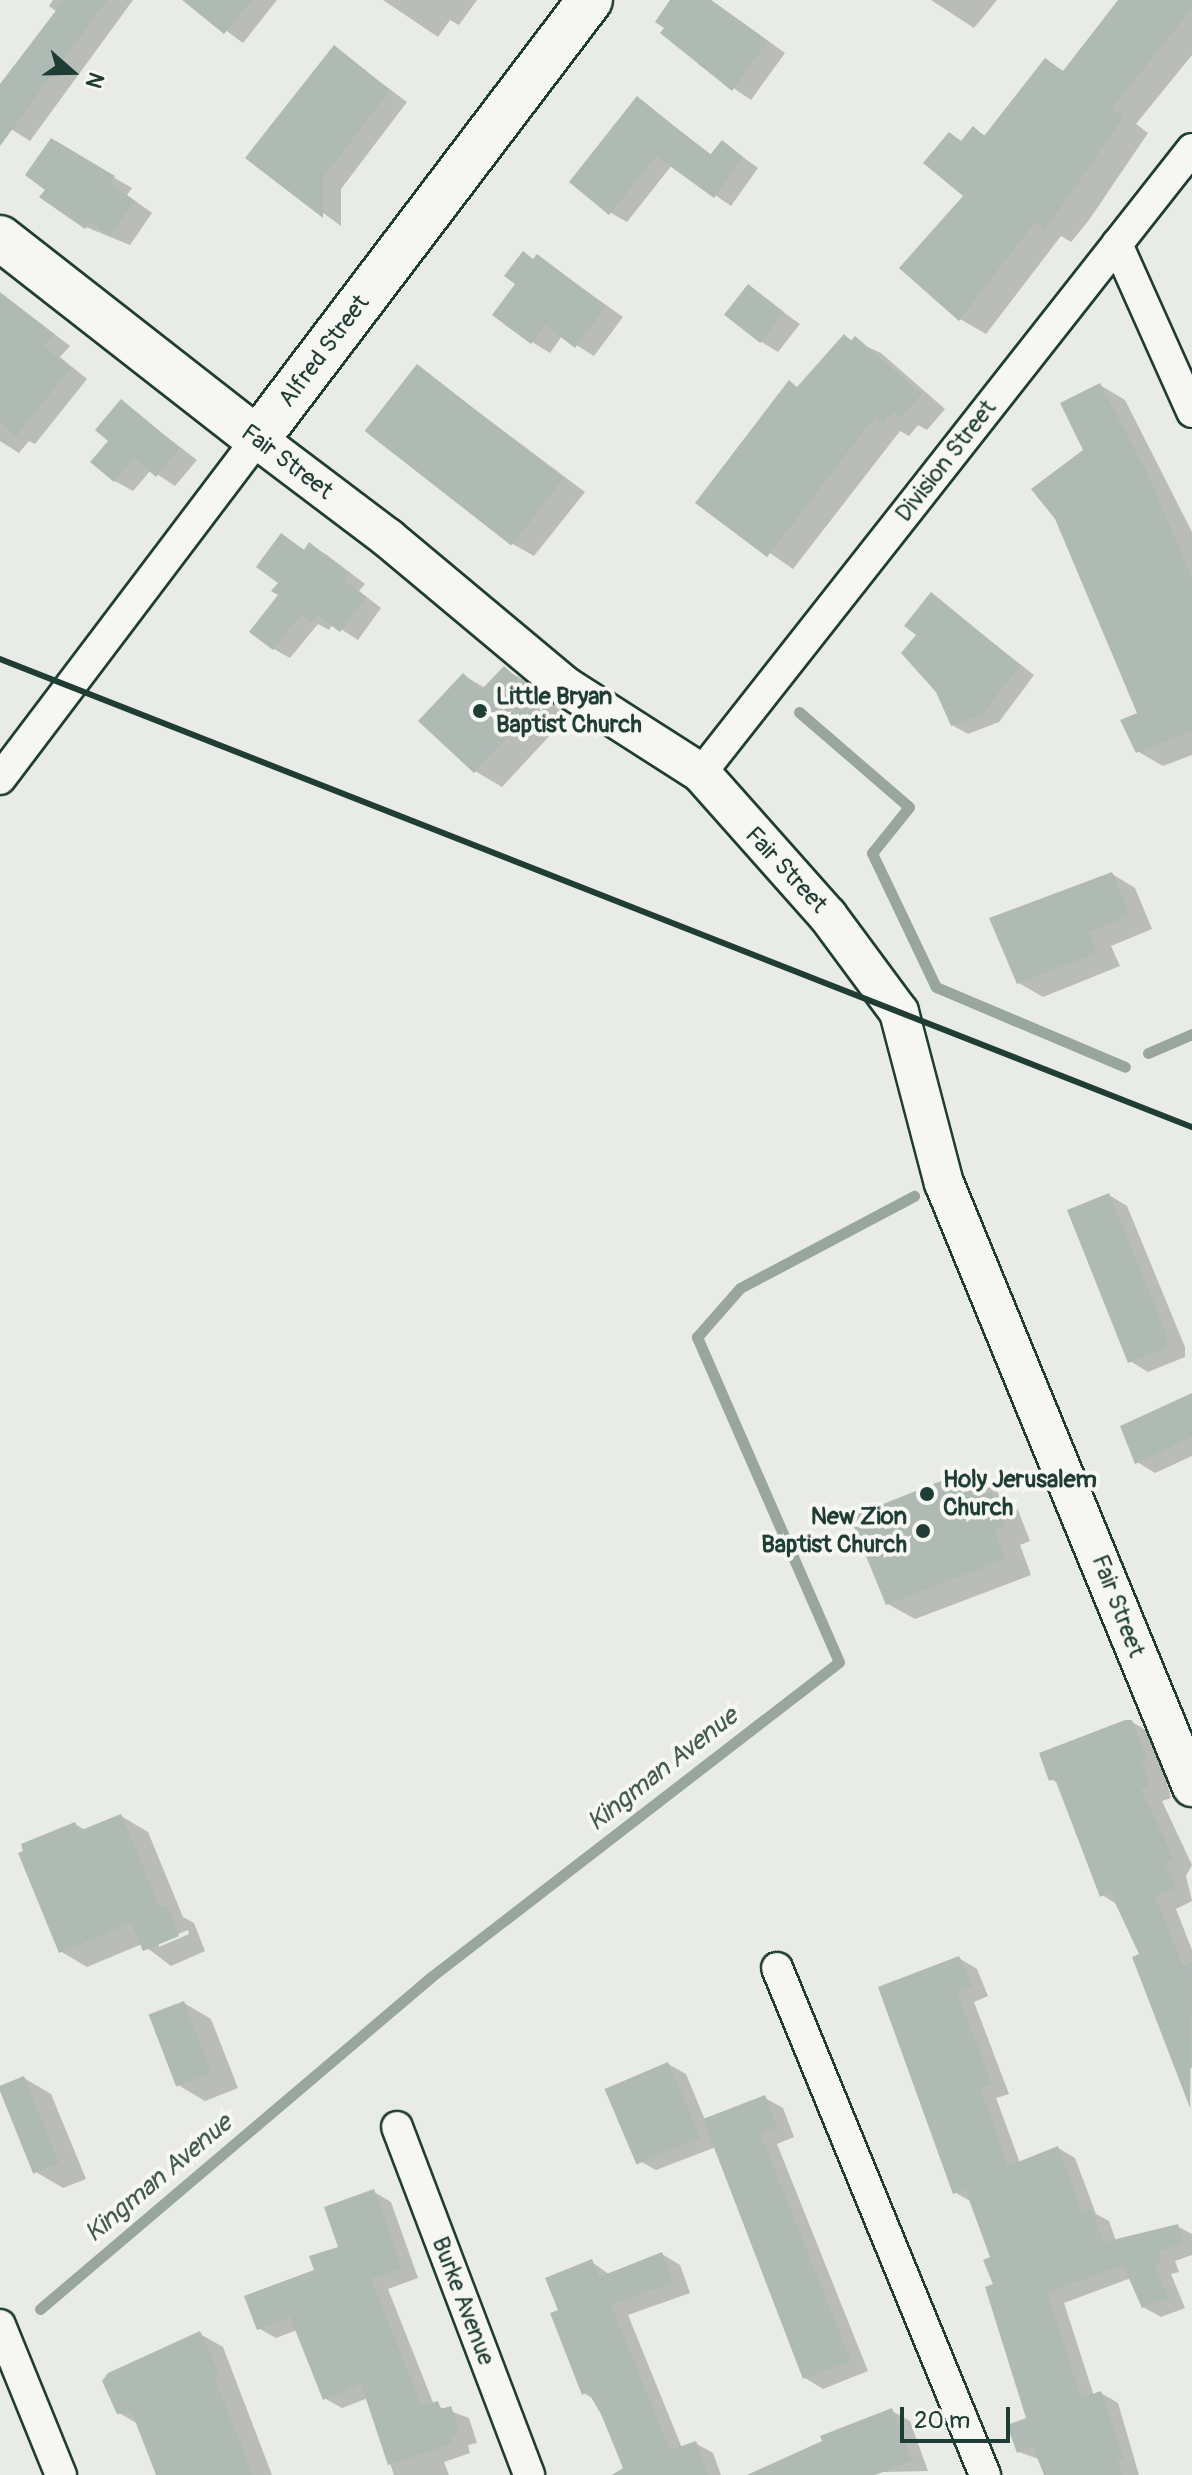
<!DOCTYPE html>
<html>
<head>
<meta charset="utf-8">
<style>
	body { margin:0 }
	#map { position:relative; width:1192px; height:2475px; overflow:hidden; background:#e9ebe7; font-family:Pangolin,sans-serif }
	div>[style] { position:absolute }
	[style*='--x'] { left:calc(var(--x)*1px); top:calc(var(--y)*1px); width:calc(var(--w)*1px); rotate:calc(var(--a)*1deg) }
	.shadow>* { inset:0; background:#0003 }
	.stream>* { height:11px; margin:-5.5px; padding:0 5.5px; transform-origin:5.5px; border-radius:5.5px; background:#99a6a0 }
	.building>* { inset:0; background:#b0bab5; transform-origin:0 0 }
	.roads { filter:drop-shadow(2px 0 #1f3d34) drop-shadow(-2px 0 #1f3d34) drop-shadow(0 2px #1f3d34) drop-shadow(0 -2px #1f3d34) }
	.minor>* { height:30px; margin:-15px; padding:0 15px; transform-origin:15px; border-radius:15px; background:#f6f6f2 }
	.tertiary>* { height:38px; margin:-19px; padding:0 19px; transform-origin:19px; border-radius:19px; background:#f6f6f2 }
	.secondary>* { height:44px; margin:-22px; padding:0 22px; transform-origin:22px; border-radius:22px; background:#f6f6f2 }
	.rail>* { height:6px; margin:-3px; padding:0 3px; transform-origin:3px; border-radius:3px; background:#1f3d34 }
	.dots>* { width:22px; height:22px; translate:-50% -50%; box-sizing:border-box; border:4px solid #f6f6f2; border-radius:50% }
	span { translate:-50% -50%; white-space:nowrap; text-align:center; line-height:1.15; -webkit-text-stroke:8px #f6f6f2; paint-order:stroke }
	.street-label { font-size:24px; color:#1f3d34 }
	.poi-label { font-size:24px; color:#1f3d34; font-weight:700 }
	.left { translate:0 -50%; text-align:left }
	.right { translate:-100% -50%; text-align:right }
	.water-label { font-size:26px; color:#445c54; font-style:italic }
	.north { position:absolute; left:32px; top:32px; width:80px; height:80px; -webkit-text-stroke:6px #f6f6f2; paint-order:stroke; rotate:110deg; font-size:22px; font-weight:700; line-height:32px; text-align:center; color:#1f3d34 }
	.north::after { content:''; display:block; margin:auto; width:28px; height:36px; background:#1f3d34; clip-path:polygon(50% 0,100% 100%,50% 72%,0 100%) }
	.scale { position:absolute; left:900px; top:2407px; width:110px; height:36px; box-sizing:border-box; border:4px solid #1f3d34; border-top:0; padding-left:10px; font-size:24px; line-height:28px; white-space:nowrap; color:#1f3d34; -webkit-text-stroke:6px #f6f6f2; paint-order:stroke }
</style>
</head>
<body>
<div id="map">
	<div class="shadow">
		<div style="clip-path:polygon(53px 0,133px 0,30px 141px,0 122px,0 86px,57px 12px,49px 6px)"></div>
		<div style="clip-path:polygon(192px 0,277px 0,243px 43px,189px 3px)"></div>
		<div style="clip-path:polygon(383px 0,477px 0,459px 25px,450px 20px,438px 37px)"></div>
		<div style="clip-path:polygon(673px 0,711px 0,785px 53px,751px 100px,698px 64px,701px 60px)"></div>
		<div style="clip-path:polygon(931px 0,997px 0,974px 28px)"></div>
		<div style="clip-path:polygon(1122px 0,1192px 0,1192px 55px,1136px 124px,1148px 133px,1089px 220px,1071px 242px,1061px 236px,986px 334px,960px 319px,966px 196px,950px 134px,963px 142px,973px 129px,986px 136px,1046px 61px,1065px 72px)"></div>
		<div style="clip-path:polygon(334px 48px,407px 102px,341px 189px,341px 226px,248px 158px)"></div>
		<div style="clip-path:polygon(638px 99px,712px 155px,722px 142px,758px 168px,731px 206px,672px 165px,627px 222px,611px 213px)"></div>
		<div style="clip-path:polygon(51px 141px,132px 188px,127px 195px,152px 213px,130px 245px,86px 227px,48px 189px)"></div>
		<div style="clip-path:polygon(537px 256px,623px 317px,594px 356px,562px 336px,550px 353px,532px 342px)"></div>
		<div style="clip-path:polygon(748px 287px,800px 324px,778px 352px,760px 341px)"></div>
		<div style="clip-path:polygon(0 292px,70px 346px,60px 357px,87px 379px,35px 444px,29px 441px,19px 453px,0 441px)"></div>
		<div style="clip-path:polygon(845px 337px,881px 353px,945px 409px,927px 430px,918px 425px,909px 436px,900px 431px,793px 569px,698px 503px)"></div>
		<div style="clip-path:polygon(417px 366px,585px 492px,534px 556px,511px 543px)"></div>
		<div style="clip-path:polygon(1100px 385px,1125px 400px,1192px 532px,1192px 755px,1163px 766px,1137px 751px,1139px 714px,1086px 450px)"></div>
		<div style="clip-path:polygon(121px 402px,197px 460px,175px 486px,151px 470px,133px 491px,115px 481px,110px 440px)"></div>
		<div style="clip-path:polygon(282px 536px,306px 551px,310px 545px,327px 555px,365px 584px,359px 591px,381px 608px,358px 640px,333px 624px,329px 630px,318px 624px,290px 658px,274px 649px)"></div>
		<div style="clip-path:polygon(932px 595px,1034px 675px,999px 722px,968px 734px,952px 725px,918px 635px)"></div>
		<div style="clip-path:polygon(504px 669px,531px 684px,567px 717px,502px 787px,475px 771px,463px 675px,485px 688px)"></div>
		<div style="clip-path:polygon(1112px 874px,1135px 888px,1152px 929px,1111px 946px,1120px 966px,1043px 997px,1019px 983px)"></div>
		<div style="clip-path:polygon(1109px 1195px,1127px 1206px,1185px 1347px,1185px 1357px,1148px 1372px,1130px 1361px)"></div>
		<div style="clip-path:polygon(1192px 1399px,1192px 1456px,1155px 1473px,1137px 1462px)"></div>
		<div style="clip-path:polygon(969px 1473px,996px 1488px,1001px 1500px,1018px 1510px,1030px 1541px,1020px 1545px,1031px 1575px,915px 1619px,888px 1604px)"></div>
		<div style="clip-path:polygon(1132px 1722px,1154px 1735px,1171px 1798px,1162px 1801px,1192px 1865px,1186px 1876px,1192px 1901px,1176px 1909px,1192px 1950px,1192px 2068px,1172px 2057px,1141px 1956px,1118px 1905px,1102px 1895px,1059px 1784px,1051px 1779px)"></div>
		<div style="clip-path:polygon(evenodd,121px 1816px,148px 1832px,183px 1917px,194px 1923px,205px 1951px,171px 1966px,142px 1944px,87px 1967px,60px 1951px,26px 1853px,75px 1824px,85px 1830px,121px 1816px,188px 1930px,189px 1934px,159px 1947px,159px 1942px,188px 1930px)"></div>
		<div style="clip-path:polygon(959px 1958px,977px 1969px,988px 1996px,974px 2002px,1009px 2094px,996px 2098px,1020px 2163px,1058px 2148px,1075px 2158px,1096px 2214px,1109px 2221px,1116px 2241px,1177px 2226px,1192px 2234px,1192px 2255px,1175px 2261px,1179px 2272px,1171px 2274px,1185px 2308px,1161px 2317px,1143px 2307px,1131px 2278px,1064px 2303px,1094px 2396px,1101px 2393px,1118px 2403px,1139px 2475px,1046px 2475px,1041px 2460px,1019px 2452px,1028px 2420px,993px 2258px,972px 2202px,954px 2192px,881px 1988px)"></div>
		<div style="clip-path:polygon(184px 2003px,211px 2019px,238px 2088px,205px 2101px,178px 2085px)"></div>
		<div style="clip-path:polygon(668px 2064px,686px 2074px,705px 2120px,765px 2098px,783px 2108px,794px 2137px,777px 2144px,868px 2371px,823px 2389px,805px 2378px,716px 2147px,656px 2170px,638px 2160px)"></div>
		<div style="clip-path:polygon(24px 2078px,51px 2094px,86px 2179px,63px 2188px,36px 2172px,1px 2088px)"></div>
		<div style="clip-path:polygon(374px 2192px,391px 2202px,418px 2278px,388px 2289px,434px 2405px,469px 2418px,477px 2443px,468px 2445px,470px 2453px,444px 2462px,449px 2475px,394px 2475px,368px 2398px,342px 2408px,324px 2398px,297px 2330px,276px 2338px,258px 2328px,340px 2248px)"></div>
		<div style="clip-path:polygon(662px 2254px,680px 2265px,690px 2293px,628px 2315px,682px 2448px,695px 2443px,713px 2453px,721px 2475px,615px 2475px,626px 2469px,595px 2400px,584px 2393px,561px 2311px,592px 2262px,610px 2275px)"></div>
		<div style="clip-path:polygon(200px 2334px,223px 2347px,272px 2475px,159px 2475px,138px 2424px,119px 2413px)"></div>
		<div style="clip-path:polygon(892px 2411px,910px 2421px,928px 2471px,752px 2475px)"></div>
	</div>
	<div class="stream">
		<div style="--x:799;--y:712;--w:145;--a:40.8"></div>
		<div style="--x:909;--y:807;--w:59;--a:128.8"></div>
		<div style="--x:872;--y:853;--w:148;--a:64.5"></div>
		<div style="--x:936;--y:987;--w:205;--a:22.9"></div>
		<div style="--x:1148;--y:1053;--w:48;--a:-23.4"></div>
		<div style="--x:40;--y:2309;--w:513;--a:-40.33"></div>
		<div style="--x:431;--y:1977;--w:515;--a:-37.67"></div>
		<div style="--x:839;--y:1662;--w:355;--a:-113.6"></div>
		<div style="--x:697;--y:1337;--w:65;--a:-48.7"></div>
		<div style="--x:740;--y:1288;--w:197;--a:-27.9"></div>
	</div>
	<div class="building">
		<div style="clip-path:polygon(64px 0,107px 0,0 146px,0 84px)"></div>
		<div style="clip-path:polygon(182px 0,252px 0,224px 34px)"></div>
		<div style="clip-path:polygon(670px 0,711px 0,768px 41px,732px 91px,660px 33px,664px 28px,655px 22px)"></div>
		<div style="clip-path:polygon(1118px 0,1192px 0,1192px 8px,1112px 108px,1123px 117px,1063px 205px,1044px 229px,1035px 222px,959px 321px,899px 268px,963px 196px,923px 163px,949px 132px,961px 141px,973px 126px,984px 136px,1045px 58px,1063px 71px)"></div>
		<div style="clip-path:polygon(334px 45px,390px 90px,323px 178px,323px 218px,245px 158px)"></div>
		<div style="clip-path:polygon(637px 96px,710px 155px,722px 140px,743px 157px,714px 198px,656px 156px,609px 215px,569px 182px)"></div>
		<div style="clip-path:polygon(51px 138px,115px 176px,110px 183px,135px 201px,110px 236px,90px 222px,85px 229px,39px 197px,45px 190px,25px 175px)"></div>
		<div style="clip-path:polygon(523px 251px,533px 259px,537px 254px,606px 306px,575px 348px,545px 325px,531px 344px,492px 315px,515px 284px,504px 276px)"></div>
		<div style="left:748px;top:284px;width:46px;height:39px;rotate:38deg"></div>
		<div style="clip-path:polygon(0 293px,54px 334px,44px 346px,71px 368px,16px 436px,0 423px)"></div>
		<div style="clip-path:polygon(844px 334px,851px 341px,855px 336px,922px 394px,901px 418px,894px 412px,883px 424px,875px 417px,767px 557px,695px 503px,789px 380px,797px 387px)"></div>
		<div style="left:417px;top:364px;width:186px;height:85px;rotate:38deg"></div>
		<div style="clip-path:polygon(1100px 383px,1148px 474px,1192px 578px,1192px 731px,1136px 753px,1120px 720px,1137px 713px,1055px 519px,1031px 489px,1083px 450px,1060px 403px)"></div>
		<div style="clip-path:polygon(121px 399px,180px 448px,156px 477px,134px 458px,114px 482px,90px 462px,108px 441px,95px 430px)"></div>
		<div style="clip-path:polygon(281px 533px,304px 550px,309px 542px,349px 573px,344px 580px,366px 597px,340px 632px,317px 615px,311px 622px,301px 615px,273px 650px,249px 632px,278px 595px,271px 591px,278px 583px,256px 567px)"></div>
		<div style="clip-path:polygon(931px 592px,1020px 665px,983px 714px,951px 726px,936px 692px,901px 653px,916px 635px,904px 626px)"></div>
		<div style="clip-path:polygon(504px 666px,541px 701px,474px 773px,418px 721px,463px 673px,481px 690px)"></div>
		<div style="clip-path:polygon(1112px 872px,1130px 915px,1089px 932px,1097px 953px,1017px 984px,989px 918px)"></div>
		<div style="clip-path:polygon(1109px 1193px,1167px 1335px,1167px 1347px,1128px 1363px,1067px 1210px)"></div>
		<div style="clip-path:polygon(1192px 1393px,1192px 1437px,1135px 1464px,1120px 1426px)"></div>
		<div style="clip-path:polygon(969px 1470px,980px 1497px,991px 1492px,1005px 1526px,994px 1530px,1005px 1559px,886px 1605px,850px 1517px)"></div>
		<div style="clip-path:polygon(1125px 1720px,1132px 1720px,1147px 1761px,1142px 1762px,1150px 1785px,1141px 1789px,1174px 1859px,1165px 1863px,1176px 1887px,1155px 1896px,1183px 1966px,1192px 1962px,1190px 2108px,1132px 1957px,1139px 1954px,1110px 1892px,1100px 1897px,1055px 1779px,1049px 1781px,1039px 1753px)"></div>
		<div style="clip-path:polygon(121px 1814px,160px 1908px,167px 1905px,179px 1936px,143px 1951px,131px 1923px,59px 1953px,18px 1853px,23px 1851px,21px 1844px,75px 1822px,79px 1831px)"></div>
		<div style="clip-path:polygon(959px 1956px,972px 1986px,957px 1992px,992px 2084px,980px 2088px,1008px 2166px,1058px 2146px,1082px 2212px,1091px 2208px,1104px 2242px,1178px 2224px,1183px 2242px,1158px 2252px,1162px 2262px,1154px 2264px,1169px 2298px,1142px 2308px,1123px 2265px,1047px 2293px,1081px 2398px,1101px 2391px,1124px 2458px,1118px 2460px,1123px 2475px,1044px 2475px,1033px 2447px,1017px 2453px,1007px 2425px,1026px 2418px,985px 2287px,993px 2284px,983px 2260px,990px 2257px,965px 2189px,953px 2194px,878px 1987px)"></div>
		<div style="left:184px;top:2001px;width:77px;height:38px;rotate:69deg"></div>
		<div style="left:668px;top:2062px;width:82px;height:69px;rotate:67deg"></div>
		<div style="left:24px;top:2076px;width:94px;height:28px;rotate:68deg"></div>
		<div style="clip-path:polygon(765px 2095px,777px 2127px,760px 2133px,851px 2361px,803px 2379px,703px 2119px)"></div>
		<div style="clip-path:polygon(374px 2189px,402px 2268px,371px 2279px,422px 2406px,438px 2401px,441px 2409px,451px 2406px,460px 2433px,451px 2436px,453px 2443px,388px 2465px,361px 2384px,323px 2400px,290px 2317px,257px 2330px,244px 2296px,314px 2270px,309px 2256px,338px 2247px,324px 2207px)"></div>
		<div style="clip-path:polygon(662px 2252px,673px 2283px,611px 2305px,670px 2450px,696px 2441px,708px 2475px,612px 2475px,623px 2468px,601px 2414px,588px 2392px,582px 2395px,550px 2313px,558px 2310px,545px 2278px,592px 2259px,599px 2277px)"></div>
		<div style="clip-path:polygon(200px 2331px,219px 2373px,214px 2376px,253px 2475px,156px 2475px,132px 2413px,117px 2414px,102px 2381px,108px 2373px)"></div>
		<div style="clip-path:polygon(892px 2408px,912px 2461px,875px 2475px,747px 2475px,822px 2441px,820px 2436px)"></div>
	</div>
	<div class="roads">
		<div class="minor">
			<div style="--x:1117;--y:244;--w:184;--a:65.9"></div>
			<div style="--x:701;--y:773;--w:794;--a:-51.8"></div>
			<div style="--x:0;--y:779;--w:426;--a:-52.9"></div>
			<div style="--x:777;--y:1968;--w:548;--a:67.69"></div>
			<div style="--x:397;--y:2127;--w:372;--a:69.2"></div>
			<div style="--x:0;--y:2325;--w:162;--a:67.9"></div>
		</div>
		<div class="tertiary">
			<div style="--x:257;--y:439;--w:164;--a:37.1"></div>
			<div style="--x:388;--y:538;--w:231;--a:39.9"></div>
			<div style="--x:565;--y:686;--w:161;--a:32.6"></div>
			<div style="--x:701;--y:773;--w:191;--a:48.4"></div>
			<div style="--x:828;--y:916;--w:119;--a:53.5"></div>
			<div style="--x:899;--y:1012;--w:177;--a:75.3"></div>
			<div style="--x:944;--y:1183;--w:653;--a:67.68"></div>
		</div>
		<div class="secondary">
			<div style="--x:0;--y:238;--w:326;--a:38"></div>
			<div style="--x:257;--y:439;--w:551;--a:-52.82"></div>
		</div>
	</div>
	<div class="rail">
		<div style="--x:0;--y:659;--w:1281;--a:21.44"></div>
	</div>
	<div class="dots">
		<div style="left:480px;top:711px;background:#1f3d34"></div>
		<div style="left:927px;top:1494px;background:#1f3d34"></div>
		<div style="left:923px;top:1531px;background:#1f3d34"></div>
	</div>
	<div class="street-label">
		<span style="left:324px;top:351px;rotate:-53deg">Alfred Street</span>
		<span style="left:946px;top:461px;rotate:-52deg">Division Street</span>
		<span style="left:287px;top:462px;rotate:37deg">Fair Street</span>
		<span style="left:786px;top:870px;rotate:47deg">Fair Street</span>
		<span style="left:1118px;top:1606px;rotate:69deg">Fair Street</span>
		<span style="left:463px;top:2301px;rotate:69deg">Burke Avenue</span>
	</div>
	<div class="poi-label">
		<span class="left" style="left:496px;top:711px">Little Bryan<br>Baptist Church</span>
		<span class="left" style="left:943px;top:1494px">Holy Jerusalem<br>Church</span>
		<span class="right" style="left:907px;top:1531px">New Zion<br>Baptist Church</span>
	</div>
	<div class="water-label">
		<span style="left:663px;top:1770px;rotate:-38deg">Kingman Avenue</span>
		<span style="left:159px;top:2179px;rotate:-40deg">Kingman Avenue</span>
	</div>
	<div class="north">N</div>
	<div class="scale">20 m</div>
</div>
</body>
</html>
